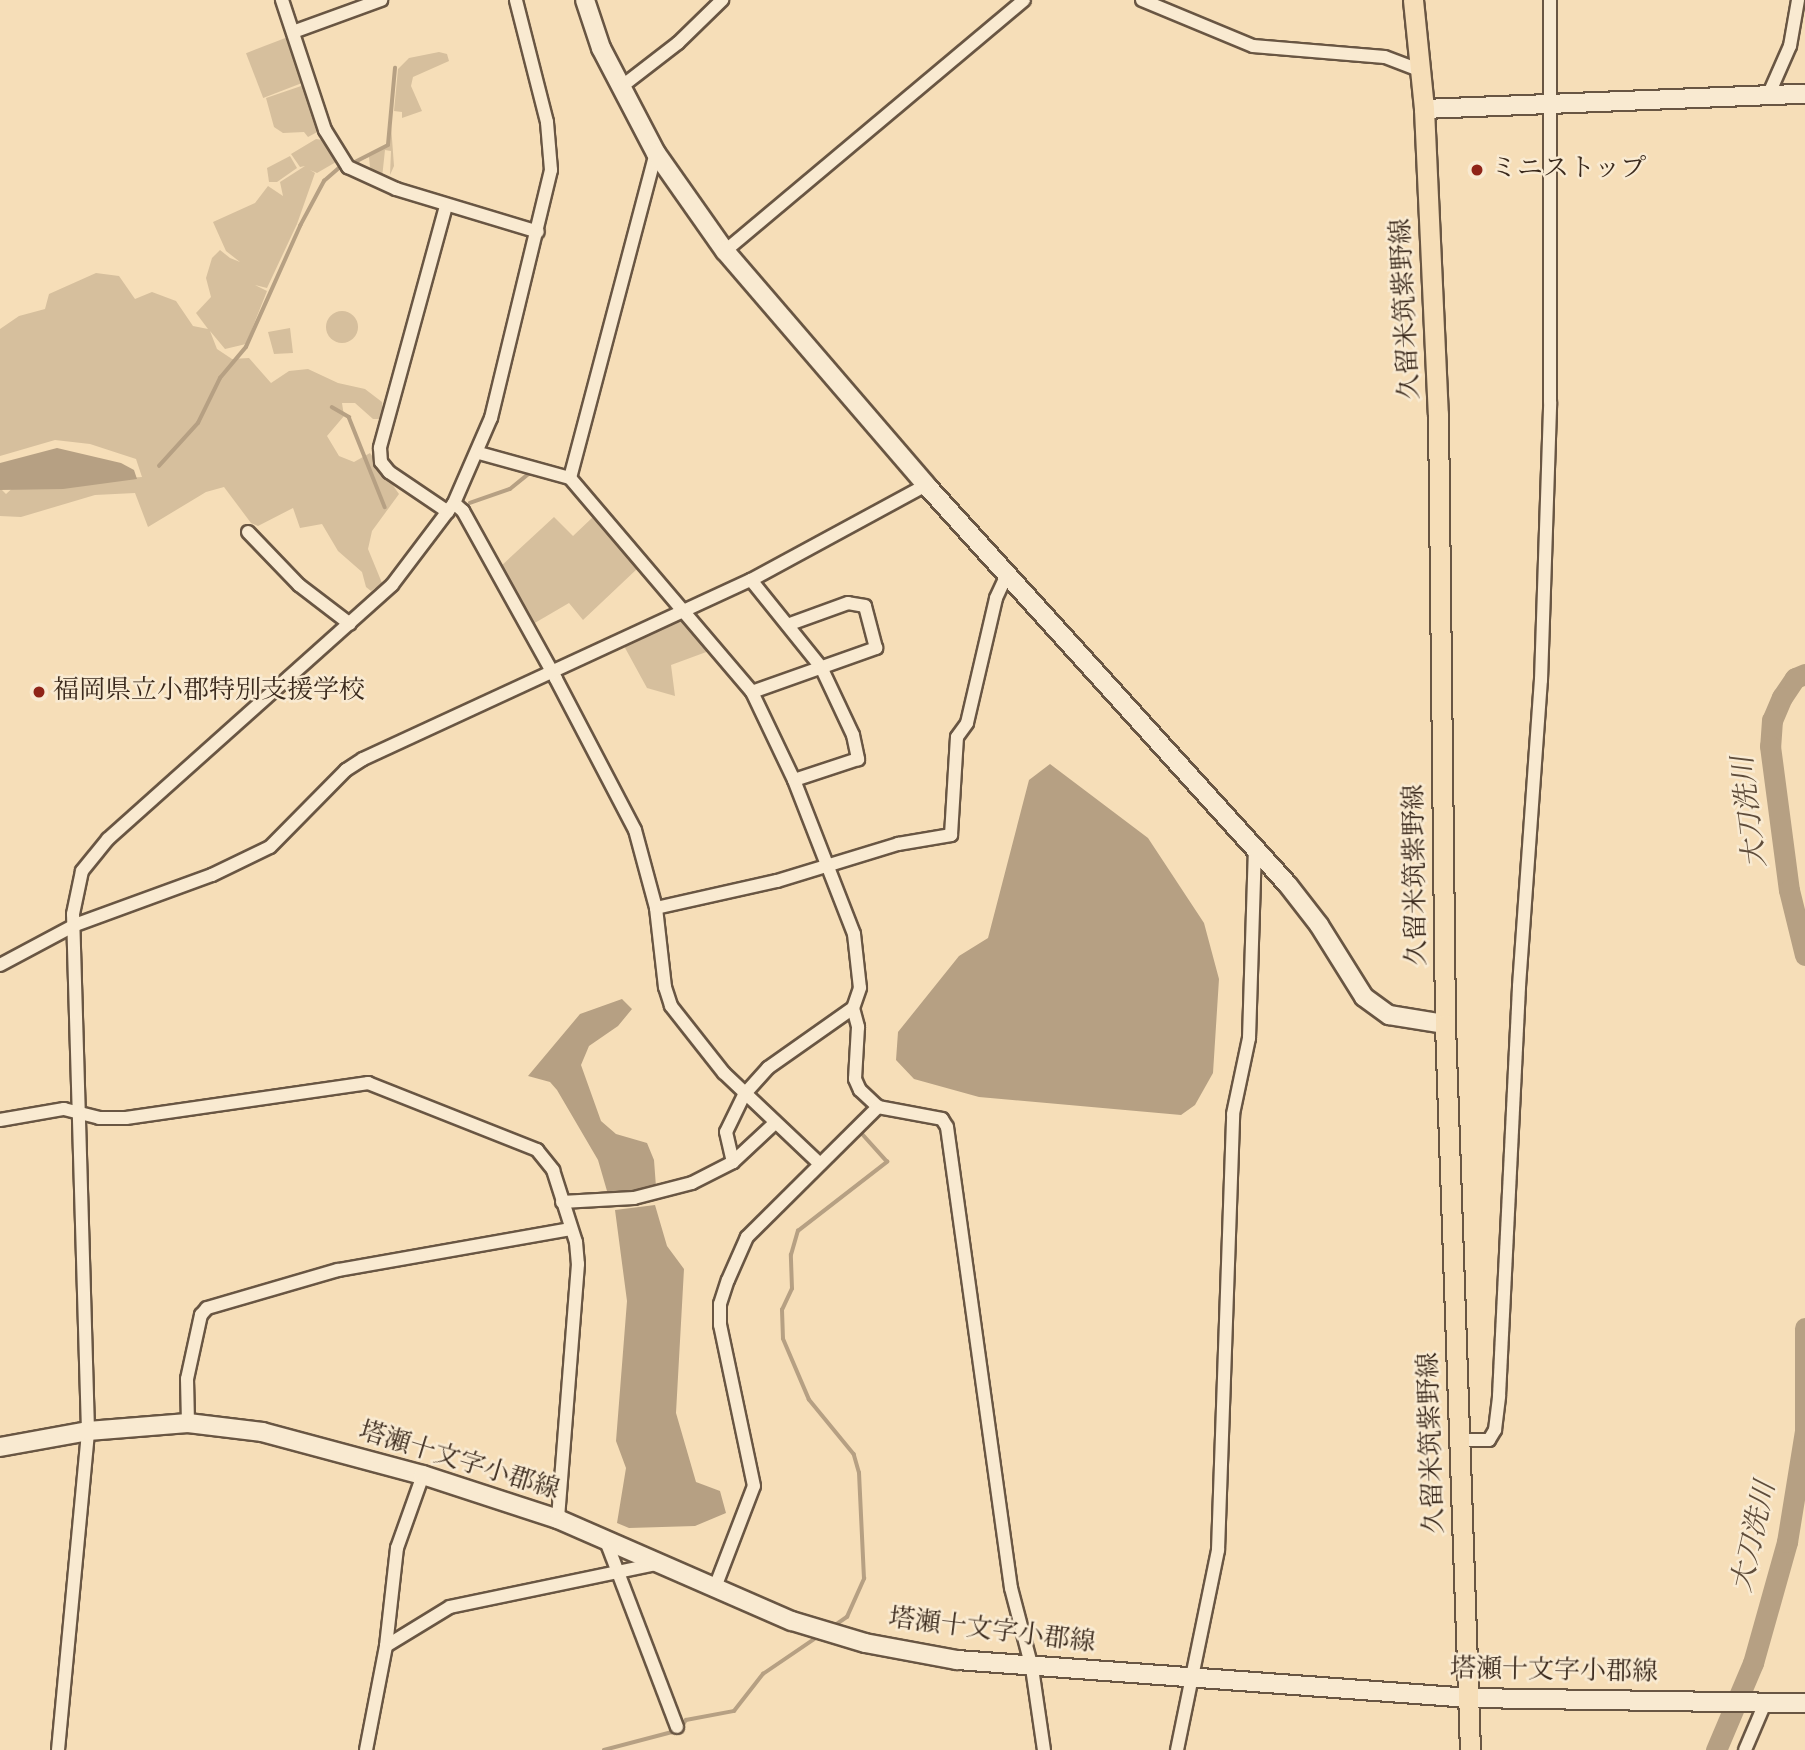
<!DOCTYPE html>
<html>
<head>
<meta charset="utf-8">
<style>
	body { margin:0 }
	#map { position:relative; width:1805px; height:1750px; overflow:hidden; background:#f6deb8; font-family:"Old Standard TT","Noto Serif JP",serif }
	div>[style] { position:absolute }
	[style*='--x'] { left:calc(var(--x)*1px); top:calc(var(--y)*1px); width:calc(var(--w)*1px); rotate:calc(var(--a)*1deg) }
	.green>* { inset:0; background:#d6bf9d; transform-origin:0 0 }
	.round { border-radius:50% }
	.water>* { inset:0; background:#b6a083 }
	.stream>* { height:3.5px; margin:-1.75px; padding:0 1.75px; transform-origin:1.75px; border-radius:1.75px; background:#b6a083 }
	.river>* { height:21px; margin:-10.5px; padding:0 10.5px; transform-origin:10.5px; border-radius:10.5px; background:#b6a083 }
	.roads { filter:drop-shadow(2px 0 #695643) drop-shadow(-2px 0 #695643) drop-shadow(0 2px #695643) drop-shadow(0 -2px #695643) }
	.street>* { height:12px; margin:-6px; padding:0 6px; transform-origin:6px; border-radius:6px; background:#f9ead1 }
	.secondary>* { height:18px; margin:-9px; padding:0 9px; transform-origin:9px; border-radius:9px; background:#f9ead1 }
	.primary>* { height:19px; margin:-9.5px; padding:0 9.5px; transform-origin:9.5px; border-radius:9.5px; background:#f6deb8 }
	.dots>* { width:19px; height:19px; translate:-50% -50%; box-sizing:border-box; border:4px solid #f9ead1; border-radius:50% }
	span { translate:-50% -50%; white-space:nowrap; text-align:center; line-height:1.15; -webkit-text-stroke:5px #f9ead1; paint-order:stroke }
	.poi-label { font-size:26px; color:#3a291c }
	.left { translate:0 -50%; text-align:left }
	.street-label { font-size:26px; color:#3a291c }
	.water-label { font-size:28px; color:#5f4d3b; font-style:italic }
</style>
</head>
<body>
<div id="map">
	<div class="green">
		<div style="left:288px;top:37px;width:48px;height:45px;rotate:69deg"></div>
		<div style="clip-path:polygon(439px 52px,447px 54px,449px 61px,413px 77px,411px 86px,422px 111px,402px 118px,402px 112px,394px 111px,398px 69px,409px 58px)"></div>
		<div style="clip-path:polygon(307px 84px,321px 130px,308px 137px,304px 132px,283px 133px,274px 127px,266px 98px)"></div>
		<div style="clip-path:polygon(391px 125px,394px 166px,390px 175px,391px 151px,385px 150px,382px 178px,378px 178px,370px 167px,369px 157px,359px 161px,362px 168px,355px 162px,389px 145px)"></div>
		<div style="clip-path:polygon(316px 139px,323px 140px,336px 162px,317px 173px,310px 170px,315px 173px,297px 224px,267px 288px,255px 285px,267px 291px,246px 344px,225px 349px,210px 331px,217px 349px,232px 359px,249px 358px,271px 383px,289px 371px,308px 369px,338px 383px,365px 389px,382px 402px,383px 419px,373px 419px,355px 403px,342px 403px,344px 416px,327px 436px,339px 456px,354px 462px,370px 453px,399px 494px,372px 531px,368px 549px,382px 583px,371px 591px,366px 587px,362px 572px,338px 551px,322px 524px,300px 528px,293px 508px,258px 526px,251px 523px,224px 487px,206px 492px,148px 527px,135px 493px,95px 495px,21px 517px,0 516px,0 488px,6px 494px,16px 485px,142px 477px,136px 459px,90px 444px,55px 440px,0 456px,0 329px,19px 316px,45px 309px,49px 294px,96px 273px,119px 276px,135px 299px,152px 292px,176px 301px,193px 326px,208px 329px,196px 313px,211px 297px,206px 278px,212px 258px,220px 250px,230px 258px,240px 262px,226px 251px,213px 222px,255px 203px,268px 186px,283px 196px,280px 182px,305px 166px,300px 167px,291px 154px)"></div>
		<div style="clip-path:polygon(290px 156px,297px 168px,277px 182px,269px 182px,267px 168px)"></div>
		<div class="round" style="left:326px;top:311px;width:32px;height:32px"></div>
		<div style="clip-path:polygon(290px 328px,293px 353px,274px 354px,268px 332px)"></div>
		<div style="clip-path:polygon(554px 517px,573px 536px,593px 517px,638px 568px,583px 620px,569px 603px,533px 624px,500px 567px)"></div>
		<div style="clip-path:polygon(681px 619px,709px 651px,671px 665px,675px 696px,647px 688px,624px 646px)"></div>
	</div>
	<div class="water">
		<div style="clip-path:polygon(57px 448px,121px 463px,134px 470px,137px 479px,63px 489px,0 490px,0 463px)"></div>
		<div style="clip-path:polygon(1050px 764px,1148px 838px,1204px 923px,1219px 979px,1213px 1073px,1195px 1105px,1181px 1115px,979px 1097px,914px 1079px,896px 1060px,898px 1032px,959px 956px,988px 938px,1029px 780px)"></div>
		<div style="clip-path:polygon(622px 999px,632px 1009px,618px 1026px,589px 1046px,581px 1065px,601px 1121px,616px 1134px,647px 1143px,654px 1160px,656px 1187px,617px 1193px,607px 1191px,598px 1160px,557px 1090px,550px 1082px,528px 1076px,580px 1014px)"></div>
		<div style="clip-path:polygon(655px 1205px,667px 1246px,684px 1269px,676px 1413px,696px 1482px,720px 1491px,726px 1513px,695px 1526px,629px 1528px,617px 1523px,626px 1468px,616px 1441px,627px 1301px,615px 1210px)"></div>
	</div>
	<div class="stream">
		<div style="--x:353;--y:163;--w:39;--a:-27"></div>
		<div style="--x:388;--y:145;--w:77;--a:-84.8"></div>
		<div style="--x:332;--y:407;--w:20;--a:30"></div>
		<div style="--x:349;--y:417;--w:97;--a:68.2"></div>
		<div style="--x:159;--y:466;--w:58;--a:-47.8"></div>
		<div style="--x:198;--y:423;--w:50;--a:-63.9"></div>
		<div style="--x:220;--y:378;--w:40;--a:-50"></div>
		<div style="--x:246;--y:347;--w:133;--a:-65.9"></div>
		<div style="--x:300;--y:226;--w:51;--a:-61.9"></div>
		<div style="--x:324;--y:181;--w:23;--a:-41"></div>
		<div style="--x:470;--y:503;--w:42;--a:-19.3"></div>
		<div style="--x:510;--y:489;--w:27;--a:-39"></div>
		<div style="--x:834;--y:1626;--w:16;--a:-35"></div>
		<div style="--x:847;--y:1617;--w:42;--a:-65.9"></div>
		<div style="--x:864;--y:1579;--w:106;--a:-92.7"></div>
		<div style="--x:859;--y:1473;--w:19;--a:-106"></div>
		<div style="--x:854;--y:1455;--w:71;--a:-129.3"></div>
		<div style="--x:809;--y:1400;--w:66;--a:-113.1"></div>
		<div style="--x:783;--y:1339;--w:29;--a:-92"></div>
		<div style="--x:782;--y:1310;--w:23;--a:-65"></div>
		<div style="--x:792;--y:1289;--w:34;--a:-92"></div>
		<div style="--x:791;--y:1255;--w:25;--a:-74"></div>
		<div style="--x:798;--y:1231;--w:113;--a:-37.8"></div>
		<div style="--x:887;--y:1162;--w:38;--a:-132"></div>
		<div style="--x:682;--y:1726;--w:7;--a:-56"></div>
		<div style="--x:686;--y:1720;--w:49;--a:-10.6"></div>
		<div style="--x:734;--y:1711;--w:47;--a:-51.9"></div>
		<div style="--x:763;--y:1674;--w:68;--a:-34.2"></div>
		<div style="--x:604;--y:1750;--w:74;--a:-14.8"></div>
	</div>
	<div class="river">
		<div style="--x:1805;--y:674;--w:11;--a:158"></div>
		<div style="--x:1795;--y:678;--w:23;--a:124"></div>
		<div style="--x:1782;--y:697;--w:25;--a:113"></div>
		<div style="--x:1772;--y:720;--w:26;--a:94"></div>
		<div style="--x:1770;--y:746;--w:145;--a:82.5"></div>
		<div style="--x:1789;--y:890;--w:67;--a:76.2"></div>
		<div style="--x:1716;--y:1750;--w:95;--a:-67"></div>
		<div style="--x:1753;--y:1663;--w:126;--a:-74.3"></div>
		<div style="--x:1787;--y:1542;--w:112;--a:-80.8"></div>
		<div style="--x:1805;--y:1431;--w:103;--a:-90"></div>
	</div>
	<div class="roads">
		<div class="street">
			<div style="--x:282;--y:0;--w:137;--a:71.7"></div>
			<div style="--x:325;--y:130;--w:44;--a:58.1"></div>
			<div style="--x:348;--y:167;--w:53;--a:24.6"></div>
			<div style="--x:396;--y:189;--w:148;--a:16.8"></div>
			<div style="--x:1142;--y:0;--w:120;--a:22.5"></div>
			<div style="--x:1253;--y:46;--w:132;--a:4.8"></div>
			<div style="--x:1385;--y:57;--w:39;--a:21"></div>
			<div style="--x:293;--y:32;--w:94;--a:-20"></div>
			<div style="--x:621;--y:87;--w:72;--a:-37.7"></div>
			<div style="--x:678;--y:43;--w:62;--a:-44.3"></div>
			<div style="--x:1768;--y:96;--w:55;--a:-66.3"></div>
			<div style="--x:1790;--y:46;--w:47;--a:-80.1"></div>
			<div style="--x:446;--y:206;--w:251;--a:105.3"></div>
			<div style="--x:380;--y:448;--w:14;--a:86"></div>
			<div style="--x:381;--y:462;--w:13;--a:51"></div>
			<div style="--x:389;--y:472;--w:71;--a:34.1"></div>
			<div style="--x:725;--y:251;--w:390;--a:-40"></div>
			<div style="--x:479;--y:453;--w:94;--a:15.4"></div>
			<div style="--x:570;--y:478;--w:281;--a:49.6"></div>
			<div style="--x:752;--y:692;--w:98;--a:64.5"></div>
			<div style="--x:794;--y:780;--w:165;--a:68.7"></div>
			<div style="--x:854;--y:934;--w:54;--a:83.7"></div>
			<div style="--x:860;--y:988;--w:21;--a:109"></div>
			<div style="--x:853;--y:1008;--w:104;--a:144.8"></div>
			<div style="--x:768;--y:1068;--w:36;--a:132"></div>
			<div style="--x:744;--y:1095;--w:41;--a:115.9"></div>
			<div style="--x:726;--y:1132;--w:31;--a:77"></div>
			<div style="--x:570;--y:478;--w:336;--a:-75.2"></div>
			<div style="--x:454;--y:503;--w:12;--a:42"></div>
			<div style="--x:463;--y:511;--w:192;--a:61"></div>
			<div style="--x:556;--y:679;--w:170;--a:62.4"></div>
			<div style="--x:635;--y:830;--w:81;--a:74.9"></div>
			<div style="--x:656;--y:908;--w:80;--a:83.5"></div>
			<div style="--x:665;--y:987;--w:20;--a:72"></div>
			<div style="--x:671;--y:1006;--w:85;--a:51.7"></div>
			<div style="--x:724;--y:1073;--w:131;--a:43.5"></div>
			<div style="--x:248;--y:532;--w:74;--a:46.1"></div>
			<div style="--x:299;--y:585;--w:64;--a:37.4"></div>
			<div style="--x:751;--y:580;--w:112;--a:51.2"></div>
			<div style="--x:821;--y:667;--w:75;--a:64.8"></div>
			<div style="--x:853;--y:735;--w:25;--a:78"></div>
			<div style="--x:858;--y:759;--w:67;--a:161.8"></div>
			<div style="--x:752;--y:692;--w:132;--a:-19.5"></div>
			<div style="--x:876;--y:648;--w:43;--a:-104.7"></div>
			<div style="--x:865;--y:606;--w:17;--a:-170"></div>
			<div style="--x:848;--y:603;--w:62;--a:160.1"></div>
			<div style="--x:656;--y:908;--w:124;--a:-12.6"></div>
			<div style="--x:777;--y:881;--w:127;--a:-17"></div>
			<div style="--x:898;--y:844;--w:54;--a:-9.6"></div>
			<div style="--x:951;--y:835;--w:98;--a:-86.5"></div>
			<div style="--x:957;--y:737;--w:17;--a:-54"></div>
			<div style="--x:967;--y:723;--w:128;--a:-76.9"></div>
			<div style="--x:996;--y:598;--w:26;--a:-65"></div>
			<div style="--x:0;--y:965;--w:85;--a:-28.1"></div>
			<div style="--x:75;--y:925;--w:146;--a:-20.1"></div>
			<div style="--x:212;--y:875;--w:64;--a:-25.8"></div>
			<div style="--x:270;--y:847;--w:108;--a:-45.4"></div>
			<div style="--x:346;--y:770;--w:20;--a:-33"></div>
			<div style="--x:363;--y:759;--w:427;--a:-24.8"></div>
			<div style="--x:751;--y:580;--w:199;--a:-28.5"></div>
			<div style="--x:853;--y:1008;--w:20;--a:75"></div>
			<div style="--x:858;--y:1027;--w:52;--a:93.3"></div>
			<div style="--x:855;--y:1079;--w:12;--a:66"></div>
			<div style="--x:860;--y:1090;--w:25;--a:43"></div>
			<div style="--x:878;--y:1107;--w:65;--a:10.6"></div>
			<div style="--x:942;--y:1119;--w:9;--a:58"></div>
			<div style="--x:947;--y:1127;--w:465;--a:82.1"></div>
			<div style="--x:1011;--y:1588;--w:83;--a:75.3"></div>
			<div style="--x:1032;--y:1668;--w:83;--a:81.7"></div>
			<div style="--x:0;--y:1120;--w:65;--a:-9.8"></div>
			<div style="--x:64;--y:1109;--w:36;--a:14"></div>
			<div style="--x:99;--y:1118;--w:27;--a:0"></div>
			<div style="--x:126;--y:1118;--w:245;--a:-8.2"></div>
			<div style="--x:368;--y:1083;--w:182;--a:21.6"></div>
			<div style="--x:537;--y:1150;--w:26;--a:51"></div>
			<div style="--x:553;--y:1170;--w:76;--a:72.3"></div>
			<div style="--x:576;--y:1242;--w:22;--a:85"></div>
			<div style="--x:578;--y:1264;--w:256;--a:94.5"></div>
			<div style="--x:562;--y:1202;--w:72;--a:-3.2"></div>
			<div style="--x:634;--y:1198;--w:60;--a:-14.5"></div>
			<div style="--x:692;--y:1183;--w:46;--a:-27.1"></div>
			<div style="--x:733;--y:1162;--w:57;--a:-42.9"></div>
			<div style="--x:188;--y:1423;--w:44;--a:-91.3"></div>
			<div style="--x:187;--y:1379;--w:66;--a:-77.7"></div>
			<div style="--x:201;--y:1315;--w:9;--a:-49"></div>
			<div style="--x:207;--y:1308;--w:136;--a:-16.2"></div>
			<div style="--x:338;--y:1270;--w:236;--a:-10"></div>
			<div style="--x:1459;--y:1440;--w:30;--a:0"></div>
			<div style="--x:1489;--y:1440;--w:12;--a:-59"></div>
			<div style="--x:1495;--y:1430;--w:34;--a:-83"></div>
			<div style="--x:1499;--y:1396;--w:410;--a:-87.2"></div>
			<div style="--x:1519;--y:986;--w:307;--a:-85.9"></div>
			<div style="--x:1541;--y:680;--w:278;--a:-88.1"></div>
			<div style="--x:1550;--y:402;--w:402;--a:-90"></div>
			<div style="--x:606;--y:1541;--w:199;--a:69.1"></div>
			<div style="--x:714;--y:1590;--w:111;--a:-69"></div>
			<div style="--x:754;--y:1486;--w:165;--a:-101.9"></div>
			<div style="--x:720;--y:1325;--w:21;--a:-90"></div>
			<div style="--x:720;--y:1304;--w:25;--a:-72"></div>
			<div style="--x:728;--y:1280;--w:47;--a:-66.2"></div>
			<div style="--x:747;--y:1237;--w:185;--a:-44.8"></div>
			<div style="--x:386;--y:1646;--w:75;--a:-31.4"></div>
			<div style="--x:450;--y:1607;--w:210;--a:-11.8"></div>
			<div style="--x:58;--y:1750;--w:320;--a:-84.6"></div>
			<div style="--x:88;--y:1431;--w:517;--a:-91.66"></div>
			<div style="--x:73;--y:914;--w:44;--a:-78.2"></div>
			<div style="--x:82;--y:871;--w:41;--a:-50.9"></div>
			<div style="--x:108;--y:839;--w:381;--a:-41.8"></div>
			<div style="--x:392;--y:585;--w:103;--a:-52.9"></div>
			<div style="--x:454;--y:503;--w:93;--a:-66.5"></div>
			<div style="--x:491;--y:418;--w:255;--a:-76.4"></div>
			<div style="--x:551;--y:170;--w:48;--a:-94.8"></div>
			<div style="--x:547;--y:122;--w:126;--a:-104.3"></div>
			<div style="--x:366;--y:1750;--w:106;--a:-79.1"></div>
			<div style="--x:386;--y:1646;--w:99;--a:-83.6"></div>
			<div style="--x:397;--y:1548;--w:77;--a:-70.4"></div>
			<div style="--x:1177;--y:1750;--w:204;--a:-78.4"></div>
			<div style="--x:1218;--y:1550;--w:436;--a:-88"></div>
			<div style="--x:1233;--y:1114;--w:78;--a:-78.1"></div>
			<div style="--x:1249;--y:1038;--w:190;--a:-88.2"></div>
			<div style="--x:1745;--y:1750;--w:51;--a:-66.9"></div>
		</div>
		<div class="secondary">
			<div style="--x:585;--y:0;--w:51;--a:71.6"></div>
			<div style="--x:601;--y:48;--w:119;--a:62.4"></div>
			<div style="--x:656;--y:153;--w:120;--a:54.9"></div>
			<div style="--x:725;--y:251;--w:308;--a:49.3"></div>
			<div style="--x:926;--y:485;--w:539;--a:47.85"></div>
			<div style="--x:1288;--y:885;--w:51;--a:52.2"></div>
			<div style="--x:1319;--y:925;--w:85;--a:58"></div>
			<div style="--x:1364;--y:997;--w:31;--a:36"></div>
			<div style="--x:1389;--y:1015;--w:57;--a:9.1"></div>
			<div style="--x:1424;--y:109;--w:381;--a:-2.3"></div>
			<div style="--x:0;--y:1447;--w:89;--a:-10.3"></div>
			<div style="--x:88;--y:1431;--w:100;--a:-4.6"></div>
			<div style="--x:188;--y:1423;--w:75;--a:6.9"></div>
			<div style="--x:262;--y:1432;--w:167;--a:15"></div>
			<div style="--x:423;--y:1475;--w:142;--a:18.1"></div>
			<div style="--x:558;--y:1519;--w:255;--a:23.6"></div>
			<div style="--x:792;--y:1621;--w:76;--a:16.8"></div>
			<div style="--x:865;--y:1643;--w:94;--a:10.5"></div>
			<div style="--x:957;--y:1660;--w:514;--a:4.24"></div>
			<div style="--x:1470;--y:1698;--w:335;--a:0.9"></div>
		</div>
		<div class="primary">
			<div style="--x:1413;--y:0;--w:110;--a:84.2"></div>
			<div style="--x:1424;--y:109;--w:305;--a:87.4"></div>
			<div style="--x:1438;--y:414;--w:610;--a:89.34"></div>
			<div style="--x:1445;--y:1024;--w:726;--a:88.03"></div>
		</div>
	</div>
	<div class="dots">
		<div style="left:1477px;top:170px;background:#8f2418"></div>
		<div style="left:39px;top:692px;background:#8f2418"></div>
	</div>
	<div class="poi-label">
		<span class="left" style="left:1491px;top:170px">ミニストップ</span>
		<span class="left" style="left:53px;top:692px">福岡県立小郡特別支援学校</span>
	</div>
	<div class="street-label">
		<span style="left:1407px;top:309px;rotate:-93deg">久留米筑紫野線</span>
		<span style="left:1417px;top:875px;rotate:-91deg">久留米筑紫野線</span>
		<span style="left:1433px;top:1443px;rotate:-92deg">久留米筑紫野線</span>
		<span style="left:459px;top:1462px;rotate:17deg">塔瀬十文字小郡線</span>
		<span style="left:992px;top:1632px;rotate:7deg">塔瀬十文字小郡線</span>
		<span style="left:1554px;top:1672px;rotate:1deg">塔瀬十文字小郡線</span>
	</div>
	<div class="water-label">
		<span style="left:1751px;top:812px;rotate:-97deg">大刀洗川</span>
		<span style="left:1755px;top:1537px;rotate:-77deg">大刀洗川</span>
	</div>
</div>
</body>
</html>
